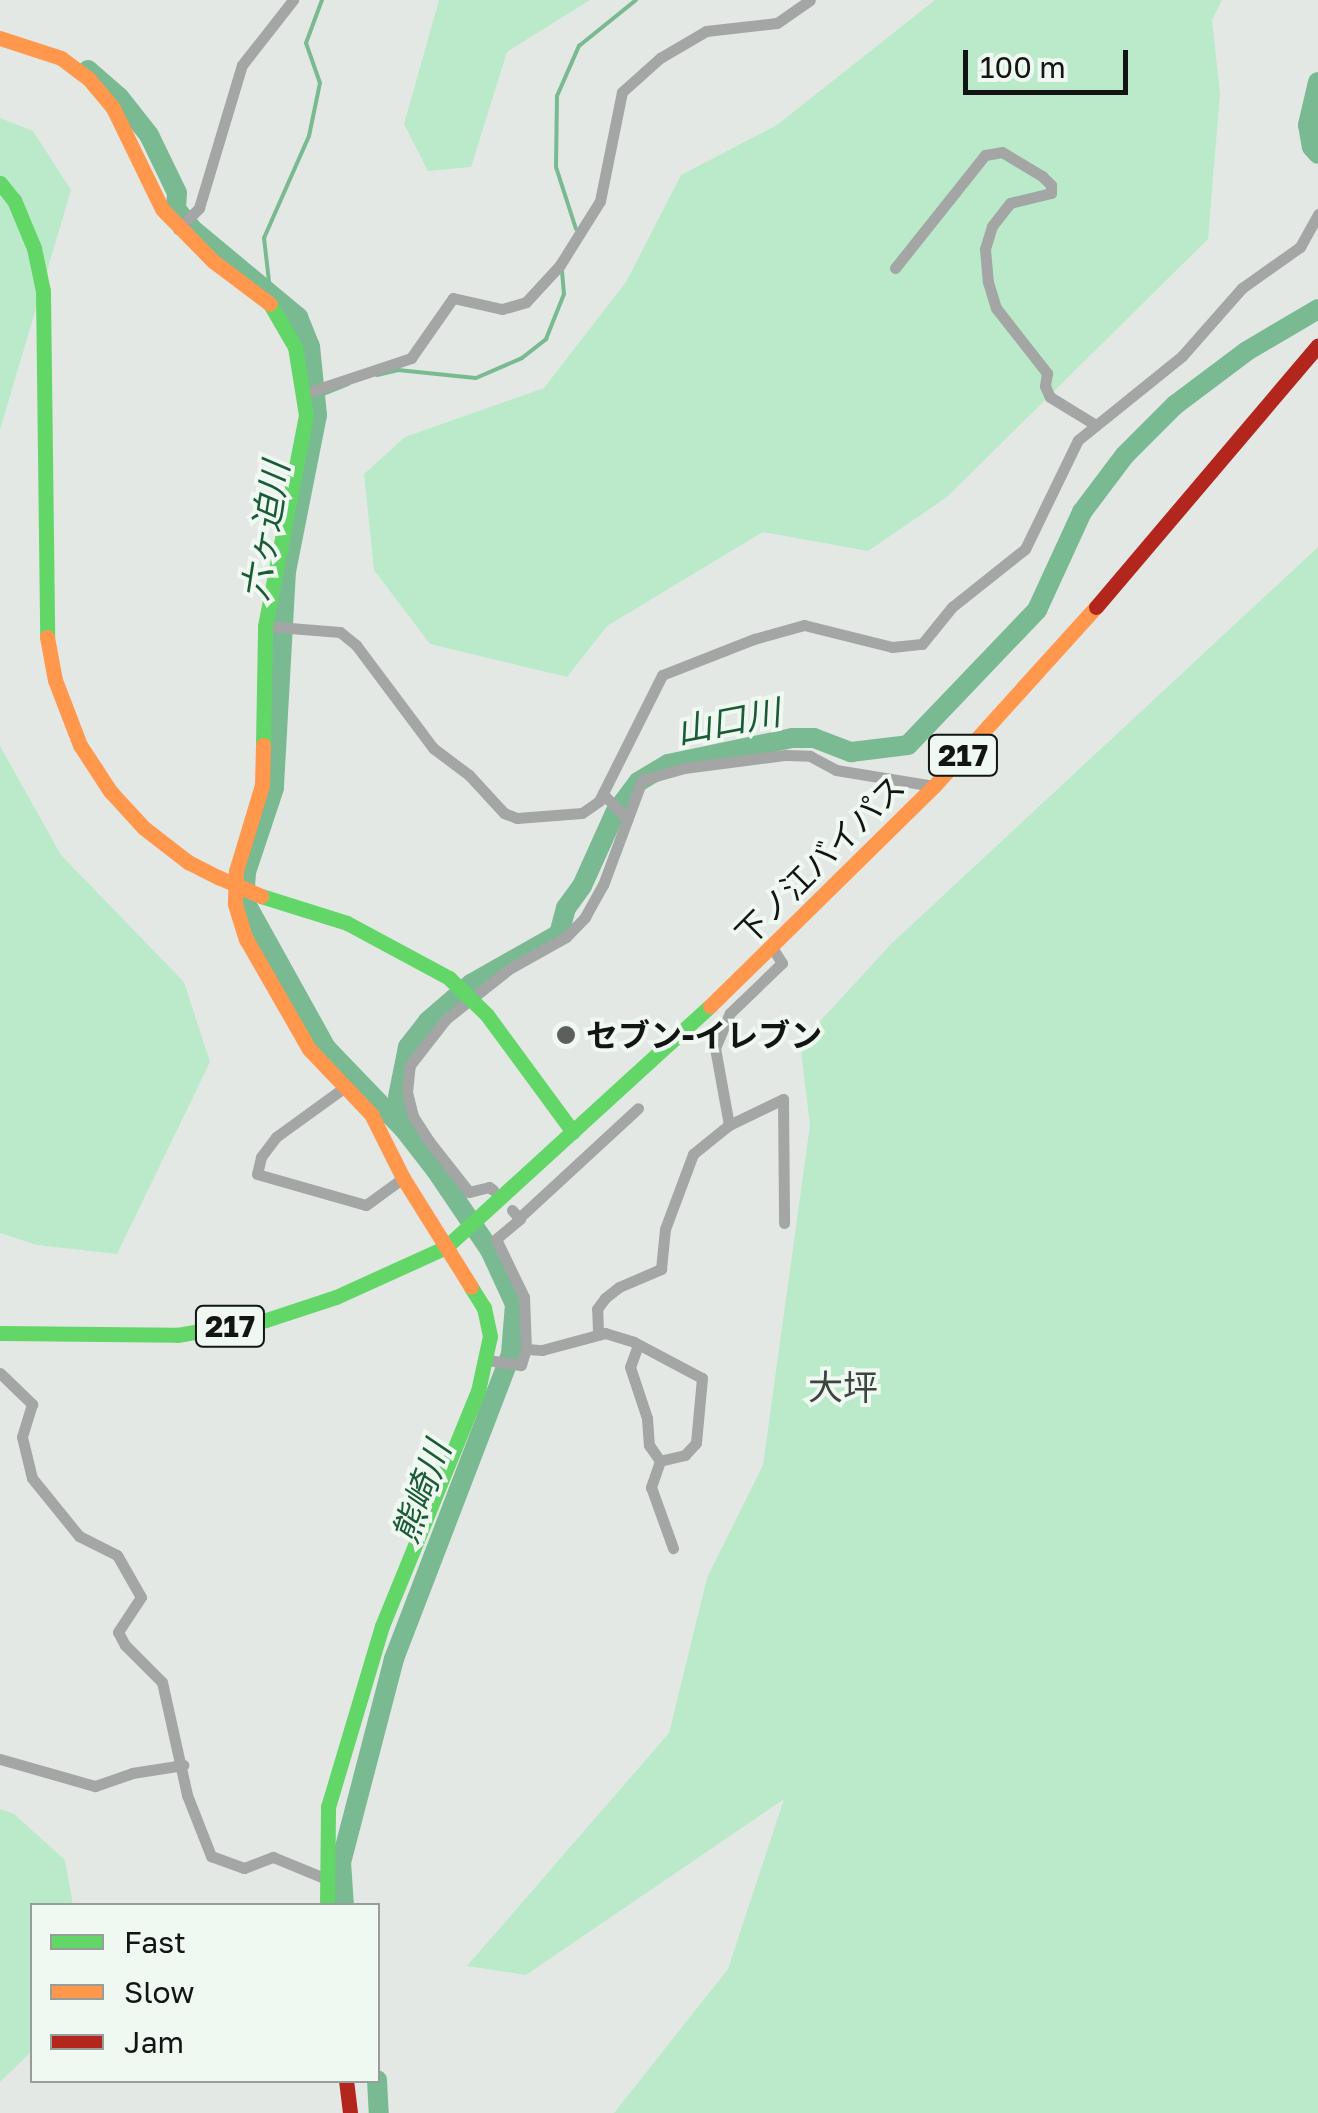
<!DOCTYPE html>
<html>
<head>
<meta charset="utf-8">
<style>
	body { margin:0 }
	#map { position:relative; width:1318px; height:2113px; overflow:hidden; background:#e4e8e5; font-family:"Golos Text","Noto Sans JP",sans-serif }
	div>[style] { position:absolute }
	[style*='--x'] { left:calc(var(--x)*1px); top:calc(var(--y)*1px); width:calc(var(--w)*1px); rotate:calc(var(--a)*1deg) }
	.green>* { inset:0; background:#baeaca }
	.stream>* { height:4px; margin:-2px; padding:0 2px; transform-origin:2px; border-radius:2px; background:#7aba92 }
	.river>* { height:20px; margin:-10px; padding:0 10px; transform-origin:10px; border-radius:10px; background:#7aba92 }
	.street>* { height:11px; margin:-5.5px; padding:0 5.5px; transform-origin:5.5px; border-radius:5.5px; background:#a3a6a4 }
	.fast>* { height:15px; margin:-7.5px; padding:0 7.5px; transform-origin:7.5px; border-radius:7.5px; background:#63d668 }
	.slow>* { height:15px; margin:-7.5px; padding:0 7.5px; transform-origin:7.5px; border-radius:7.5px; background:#ff974d }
	.jam>* { height:15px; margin:-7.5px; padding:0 7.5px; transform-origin:7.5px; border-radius:7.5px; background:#b3261e }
	.slow-bridge>* { height:15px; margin:-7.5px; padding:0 7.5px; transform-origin:7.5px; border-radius:7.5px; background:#ff974d }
	.dots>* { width:28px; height:28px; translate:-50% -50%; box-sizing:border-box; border:5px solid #eff8f1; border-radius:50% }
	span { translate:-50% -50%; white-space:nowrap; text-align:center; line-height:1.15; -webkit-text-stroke:8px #eff8f1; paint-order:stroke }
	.shield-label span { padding:2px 8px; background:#eff8f1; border:2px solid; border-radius:8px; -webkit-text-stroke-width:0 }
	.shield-label { font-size:30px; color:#121513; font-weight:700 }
	.street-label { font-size:32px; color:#121513 }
	.poi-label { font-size:32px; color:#121513; font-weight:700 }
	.left { translate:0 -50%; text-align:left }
	.water-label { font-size:35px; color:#1a5b36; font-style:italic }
	.neighbourhood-label { font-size:35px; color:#3e4540 }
	.legend { position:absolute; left:30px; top:1903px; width:350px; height:180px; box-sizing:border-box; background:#eff8f1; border:2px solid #979d98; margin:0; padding:12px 18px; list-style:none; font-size:30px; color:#121513 }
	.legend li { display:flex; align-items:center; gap:20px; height:50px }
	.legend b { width:50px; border:2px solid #979d98 }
	.scale { position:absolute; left:963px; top:50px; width:165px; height:45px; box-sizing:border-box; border:5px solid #121513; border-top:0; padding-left:12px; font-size:30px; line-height:35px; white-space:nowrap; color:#121513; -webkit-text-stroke:8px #eff8f1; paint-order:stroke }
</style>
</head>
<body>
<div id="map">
	<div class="green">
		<div style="clip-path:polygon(439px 0,590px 0,507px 52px,471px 167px,428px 171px,404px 124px)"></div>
		<div style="clip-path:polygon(935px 0,1222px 0,1212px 20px,1220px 94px,1208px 239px,947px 497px,868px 551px,763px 532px,607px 626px,567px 677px,430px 644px,374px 570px,364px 474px,405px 437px,544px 388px,626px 282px,681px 175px,777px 125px)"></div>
		<div style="clip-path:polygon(0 118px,33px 131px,71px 190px,0 430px)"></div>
		<div style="clip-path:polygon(1318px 547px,1318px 2113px,614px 2113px,728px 1969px,784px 1799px,526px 1975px,467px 1966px,669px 1733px,707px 1578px,763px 1465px,810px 1125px,800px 1043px,891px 944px)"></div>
		<div style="clip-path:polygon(0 746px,61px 855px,184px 982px,210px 1062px,117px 1254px,37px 1245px,0 1233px)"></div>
		<div style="clip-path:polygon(0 1809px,14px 1814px,65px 1860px,73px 1905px,32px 1906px,32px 2051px,0 2082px)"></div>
	</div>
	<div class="stream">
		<div style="--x:576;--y:229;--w:65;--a:-107.9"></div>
		<div style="--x:556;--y:167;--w:71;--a:-89.2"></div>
		<div style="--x:557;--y:96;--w:55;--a:-66.3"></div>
		<div style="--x:579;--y:46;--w:73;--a:-38.9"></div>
		<div style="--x:270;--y:290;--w:52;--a:-96.6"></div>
		<div style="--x:264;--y:238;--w:111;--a:-66.2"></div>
		<div style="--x:309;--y:136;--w:54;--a:-78.3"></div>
		<div style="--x:320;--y:83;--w:42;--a:-109.3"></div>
		<div style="--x:306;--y:43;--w:46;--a:-69.6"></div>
		<div style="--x:377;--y:375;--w:22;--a:-13"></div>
		<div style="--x:398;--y:370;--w:78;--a:5.9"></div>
		<div style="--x:476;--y:378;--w:50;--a:-23.5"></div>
		<div style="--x:522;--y:358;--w:31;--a:-38"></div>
		<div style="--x:546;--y:339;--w:48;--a:-68.2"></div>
		<div style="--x:564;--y:294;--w:23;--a:-95"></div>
		<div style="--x:316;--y:397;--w:35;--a:-22"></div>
	</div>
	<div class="river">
		<div style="--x:88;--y:70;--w:41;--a:41.1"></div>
		<div style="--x:119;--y:97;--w:48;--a:51.7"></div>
		<div style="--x:149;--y:135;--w:64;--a:64.2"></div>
		<div style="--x:177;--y:193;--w:16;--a:94"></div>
		<div style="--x:176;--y:209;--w:26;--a:51"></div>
		<div style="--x:192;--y:229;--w:138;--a:39.7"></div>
		<div style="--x:298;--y:317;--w:31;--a:68"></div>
		<div style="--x:310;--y:346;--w:69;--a:84.2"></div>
		<div style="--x:317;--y:415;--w:159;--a:101.2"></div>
		<div style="--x:286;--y:571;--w:217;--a:93.2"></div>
		<div style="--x:274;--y:788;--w:89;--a:108.4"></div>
		<div style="--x:246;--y:872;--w:28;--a:94"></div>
		<div style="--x:244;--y:900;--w:169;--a:61"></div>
		<div style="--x:326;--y:1048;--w:112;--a:46.1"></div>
		<div style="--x:404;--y:1129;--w:51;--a:52.2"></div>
		<div style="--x:435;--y:1169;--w:98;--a:55.8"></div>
		<div style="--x:490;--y:1250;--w:60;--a:65.2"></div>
		<div style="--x:515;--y:1304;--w:50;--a:94.6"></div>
		<div style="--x:511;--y:1354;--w:327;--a:111"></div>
		<div style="--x:394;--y:1659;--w:210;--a:104.6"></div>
		<div style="--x:341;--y:1862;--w:44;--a:86.1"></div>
		<div style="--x:1318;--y:82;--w:44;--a:103.1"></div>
		<div style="--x:1308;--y:125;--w:22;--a:80"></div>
		<div style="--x:1312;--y:147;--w:9;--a:49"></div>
		<div style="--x:403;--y:1127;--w:30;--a:-99"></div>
		<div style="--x:398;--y:1097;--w:51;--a:-78.7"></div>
		<div style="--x:408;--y:1047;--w:33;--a:-52"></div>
		<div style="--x:428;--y:1021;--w:57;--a:-40.7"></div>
		<div style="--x:471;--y:984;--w:101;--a:-29.6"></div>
		<div style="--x:559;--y:934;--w:27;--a:-75"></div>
		<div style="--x:566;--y:908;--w:27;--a:-54"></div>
		<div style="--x:582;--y:886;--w:80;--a:-65.7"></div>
		<div style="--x:615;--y:813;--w:39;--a:-53"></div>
		<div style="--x:638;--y:782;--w:35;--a:-31"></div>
		<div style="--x:668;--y:764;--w:127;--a:-11.8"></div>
		<div style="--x:792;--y:738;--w:22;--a:0"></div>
		<div style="--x:814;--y:738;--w:40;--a:21"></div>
		<div style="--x:851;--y:752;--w:57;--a:-7"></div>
		<div style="--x:908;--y:745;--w:187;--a:-46.3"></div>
		<div style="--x:1037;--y:610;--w:108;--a:-65.3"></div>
		<div style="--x:1082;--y:512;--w:71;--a:-53"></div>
		<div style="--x:1125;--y:455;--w:71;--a:-45"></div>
		<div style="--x:1175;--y:405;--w:90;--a:-36.9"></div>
		<div style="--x:1247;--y:351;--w:82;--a:-30.6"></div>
		<div style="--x:377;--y:2080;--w:33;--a:87"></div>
	</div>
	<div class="street">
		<div style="--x:178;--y:229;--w:30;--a:-45"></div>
		<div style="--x:199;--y:208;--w:149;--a:-73.3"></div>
		<div style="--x:242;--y:65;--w:83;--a:-51.9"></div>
		<div style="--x:895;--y:268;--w:144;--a:-51.5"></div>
		<div style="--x:985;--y:155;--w:17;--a:-10"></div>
		<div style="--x:1002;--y:152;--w:47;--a:31"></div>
		<div style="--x:1042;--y:176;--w:13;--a:45"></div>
		<div style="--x:1051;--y:185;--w:8;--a:90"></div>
		<div style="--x:1051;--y:193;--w:42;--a:166.3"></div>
		<div style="--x:1010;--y:203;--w:29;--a:128"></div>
		<div style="--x:992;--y:226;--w:24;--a:107"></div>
		<div style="--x:985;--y:249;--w:33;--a:85"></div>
		<div style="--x:988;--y:282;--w:27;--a:73"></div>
		<div style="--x:996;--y:308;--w:83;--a:51.9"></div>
		<div style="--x:1047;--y:373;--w:13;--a:99"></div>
		<div style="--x:1045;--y:386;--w:12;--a:66"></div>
		<div style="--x:1050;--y:397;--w:52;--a:31.5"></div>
		<div style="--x:303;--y:394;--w:114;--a:-18.4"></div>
		<div style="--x:411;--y:358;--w:73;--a:-55"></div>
		<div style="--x:453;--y:298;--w:50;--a:12.7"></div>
		<div style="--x:502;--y:309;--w:25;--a:-16"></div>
		<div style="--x:526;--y:302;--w:50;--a:-47.4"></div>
		<div style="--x:560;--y:265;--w:75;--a:-58"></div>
		<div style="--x:600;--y:201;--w:111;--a:-78.6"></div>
		<div style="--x:622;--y:92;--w:51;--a:-41.8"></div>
		<div style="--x:660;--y:58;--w:53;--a:-30.4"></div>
		<div style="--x:706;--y:31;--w:71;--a:-6.4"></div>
		<div style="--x:777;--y:23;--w:40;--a:-34.9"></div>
		<div style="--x:265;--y:626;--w:75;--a:4.6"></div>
		<div style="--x:340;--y:632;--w:21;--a:39"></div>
		<div style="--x:356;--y:645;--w:129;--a:53.2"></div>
		<div style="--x:433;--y:748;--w:45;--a:36.9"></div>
		<div style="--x:469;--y:775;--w:52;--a:47.4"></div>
		<div style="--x:504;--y:813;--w:14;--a:21"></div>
		<div style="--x:517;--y:818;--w:65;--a:-4.4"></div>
		<div style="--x:582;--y:813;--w:21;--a:-35"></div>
		<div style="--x:599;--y:801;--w:141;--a:-63.4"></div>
		<div style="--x:662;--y:675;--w:99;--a:-21.4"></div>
		<div style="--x:754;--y:639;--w:52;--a:-15.6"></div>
		<div style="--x:804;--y:625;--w:91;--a:14"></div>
		<div style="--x:892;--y:647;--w:30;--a:-6"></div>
		<div style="--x:922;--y:644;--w:48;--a:-51"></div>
		<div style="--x:952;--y:607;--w:93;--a:-38.5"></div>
		<div style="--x:1025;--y:549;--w:121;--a:-64.1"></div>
		<div style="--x:1078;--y:440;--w:134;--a:-38.9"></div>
		<div style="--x:1182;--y:356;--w:91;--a:-48.6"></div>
		<div style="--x:1242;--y:288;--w:71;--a:-35.3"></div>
		<div style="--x:1300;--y:247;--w:38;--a:-61"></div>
		<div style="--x:603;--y:794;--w:35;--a:46"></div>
		<div style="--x:345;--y:1087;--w:85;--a:144.1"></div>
		<div style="--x:276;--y:1137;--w:25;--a:127"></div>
		<div style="--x:261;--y:1157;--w:17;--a:103"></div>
		<div style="--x:257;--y:1174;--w:113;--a:15.9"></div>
		<div style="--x:366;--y:1205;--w:46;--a:-36.1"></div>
		<div style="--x:729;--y:1125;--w:78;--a:-100.3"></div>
		<div style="--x:715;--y:1048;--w:38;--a:-67"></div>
		<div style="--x:730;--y:1013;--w:72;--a:-43.9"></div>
		<div style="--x:782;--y:963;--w:20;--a:-123"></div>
		<div style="--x:493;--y:1190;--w:5;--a:-143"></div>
		<div style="--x:489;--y:1187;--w:21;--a:166"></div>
		<div style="--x:469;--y:1192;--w:65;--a:-128.1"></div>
		<div style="--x:429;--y:1141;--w:30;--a:-123"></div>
		<div style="--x:413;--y:1116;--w:25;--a:-104"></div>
		<div style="--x:407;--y:1092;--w:27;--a:-84"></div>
		<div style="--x:410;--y:1065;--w:58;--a:-52"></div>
		<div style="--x:446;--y:1019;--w:80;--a:-38.4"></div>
		<div style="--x:509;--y:969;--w:65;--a:-29.3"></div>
		<div style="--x:566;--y:937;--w:28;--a:-46"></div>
		<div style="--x:585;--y:917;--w:37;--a:-61"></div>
		<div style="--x:603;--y:885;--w:112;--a:-69.6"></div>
		<div style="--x:642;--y:780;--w:44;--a:-15.9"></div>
		<div style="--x:684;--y:768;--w:103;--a:-7.3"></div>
		<div style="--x:786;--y:755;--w:24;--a:2"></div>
		<div style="--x:810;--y:756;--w:30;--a:28"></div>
		<div style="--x:836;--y:770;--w:99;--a:9.3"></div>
		<div style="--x:519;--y:1218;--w:162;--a:-42.7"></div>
		<div style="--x:598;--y:1332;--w:23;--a:-92"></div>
		<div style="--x:597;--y:1309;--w:14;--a:-54"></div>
		<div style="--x:605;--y:1298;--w:18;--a:-38"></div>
		<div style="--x:619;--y:1287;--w:46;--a:-23.2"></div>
		<div style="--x:661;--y:1269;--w:40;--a:-84.3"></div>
		<div style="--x:665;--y:1229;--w:80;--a:-69.5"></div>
		<div style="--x:693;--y:1154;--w:46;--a:-38.9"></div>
		<div style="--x:729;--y:1125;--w:60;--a:-25.7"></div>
		<div style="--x:783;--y:1099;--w:124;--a:89.5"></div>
		<div style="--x:638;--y:1345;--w:23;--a:110"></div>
		<div style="--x:630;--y:1367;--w:54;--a:71.6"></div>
		<div style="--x:647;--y:1418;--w:27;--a:86"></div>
		<div style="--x:649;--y:1445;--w:19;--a:55"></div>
		<div style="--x:526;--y:1349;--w:16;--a:4"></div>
		<div style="--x:542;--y:1350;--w:65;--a:-15.1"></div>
		<div style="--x:605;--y:1333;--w:30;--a:17"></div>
		<div style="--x:634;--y:1342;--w:77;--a:27.9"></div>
		<div style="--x:702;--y:1378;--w:65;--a:95.3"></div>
		<div style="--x:696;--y:1443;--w:16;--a:133"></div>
		<div style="--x:685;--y:1455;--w:26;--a:167"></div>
		<div style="--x:488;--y:1360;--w:33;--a:9"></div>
		<div style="--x:521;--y:1365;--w:17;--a:-73"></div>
		<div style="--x:526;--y:1349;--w:52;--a:-92.2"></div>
		<div style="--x:524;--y:1297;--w:64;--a:-115.8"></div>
		<div style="--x:496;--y:1239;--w:31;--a:-40"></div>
		<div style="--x:520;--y:1219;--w:12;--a:-132"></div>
		<div style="--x:0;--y:1373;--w:45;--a:44.1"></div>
		<div style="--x:32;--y:1404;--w:34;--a:107"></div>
		<div style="--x:22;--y:1437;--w:42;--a:76.3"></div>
		<div style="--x:32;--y:1478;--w:75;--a:51"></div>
		<div style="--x:79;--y:1536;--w:42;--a:26.6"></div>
		<div style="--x:117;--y:1555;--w:48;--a:60.3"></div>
		<div style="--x:141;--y:1597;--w:42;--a:123.3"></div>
		<div style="--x:118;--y:1632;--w:15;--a:62"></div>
		<div style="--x:125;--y:1645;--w:52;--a:45"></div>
		<div style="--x:162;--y:1682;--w:116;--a:77.5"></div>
		<div style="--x:187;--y:1795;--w:66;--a:68.5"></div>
		<div style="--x:211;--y:1856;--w:35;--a:20"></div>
		<div style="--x:244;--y:1868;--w:31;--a:-21"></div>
		<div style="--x:273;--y:1857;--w:55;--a:22.4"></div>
		<div style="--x:660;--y:1461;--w:28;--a:109"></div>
		<div style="--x:651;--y:1487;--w:65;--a:70.2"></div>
		<div style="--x:0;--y:1759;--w:99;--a:15.9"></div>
		<div style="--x:95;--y:1786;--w:39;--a:-19"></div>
		<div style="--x:132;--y:1773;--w:52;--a:-8.9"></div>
	</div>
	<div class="fast">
		<div style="--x:0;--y:183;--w:22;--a:51"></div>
		<div style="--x:14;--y:200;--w:52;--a:67.4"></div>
		<div style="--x:34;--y:248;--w:44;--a:78.2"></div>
		<div style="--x:43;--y:291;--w:346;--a:89.3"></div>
		<div style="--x:263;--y:745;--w:119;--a:-89"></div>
		<div style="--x:265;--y:626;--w:215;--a:-79"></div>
		<div style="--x:306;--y:415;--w:69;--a:-99.2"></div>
		<div style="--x:295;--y:347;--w:50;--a:-120.2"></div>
		<div style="--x:261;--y:896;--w:90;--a:17.4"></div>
		<div style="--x:347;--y:923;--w:116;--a:28.3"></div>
		<div style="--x:449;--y:978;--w:53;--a:44.2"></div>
		<div style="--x:487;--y:1015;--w:145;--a:53.7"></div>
		<div style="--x:0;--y:1333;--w:177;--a:0.6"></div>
		<div style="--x:177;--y:1335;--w:90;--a:-9.6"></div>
		<div style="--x:266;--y:1320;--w:74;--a:-18.2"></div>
		<div style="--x:336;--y:1297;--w:121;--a:-24.4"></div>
		<div style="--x:446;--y:1247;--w:357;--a:-42.4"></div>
		<div style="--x:327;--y:1906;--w:99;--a:-89.4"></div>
		<div style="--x:328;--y:1807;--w:189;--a:-73.4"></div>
		<div style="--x:382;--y:1626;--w:254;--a:-67.8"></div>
		<div style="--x:478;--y:1391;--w:56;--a:-77.7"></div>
		<div style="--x:490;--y:1336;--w:29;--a:-102"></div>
		<div style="--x:484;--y:1308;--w:25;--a:-122"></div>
	</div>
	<div class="slow">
		<div style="--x:0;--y:38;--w:64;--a:18.2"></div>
		<div style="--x:61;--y:58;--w:34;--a:37"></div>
		<div style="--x:88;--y:78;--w:39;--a:50"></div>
		<div style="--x:113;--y:108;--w:112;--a:64.1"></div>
		<div style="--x:162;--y:209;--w:73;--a:45.6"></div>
		<div style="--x:213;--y:261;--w:71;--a:37"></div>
		<div style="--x:47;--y:637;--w:44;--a:79.5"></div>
		<div style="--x:55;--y:680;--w:70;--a:69"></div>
		<div style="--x:80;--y:745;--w:55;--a:56.9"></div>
		<div style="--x:110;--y:791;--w:50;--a:47.4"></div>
		<div style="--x:144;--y:828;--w:56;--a:37.7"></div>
		<div style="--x:188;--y:862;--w:34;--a:27"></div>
		<div style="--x:263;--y:745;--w:40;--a:91.4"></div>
		<div style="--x:262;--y:785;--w:90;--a:106.8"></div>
		<div style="--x:236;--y:871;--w:33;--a:92"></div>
		<div style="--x:235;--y:904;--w:37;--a:73"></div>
		<div style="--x:246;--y:939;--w:127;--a:60.2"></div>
		<div style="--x:309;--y:1049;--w:90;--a:46.4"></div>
		<div style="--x:371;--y:1114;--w:72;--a:63.4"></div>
		<div style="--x:403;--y:1178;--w:128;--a:58"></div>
		<div style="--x:710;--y:1006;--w:314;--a:-44.5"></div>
		<div style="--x:934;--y:786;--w:241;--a:-47.9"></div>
	</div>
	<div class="jam">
		<div style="--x:1096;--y:607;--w:343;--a:-49.7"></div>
		<div style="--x:346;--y:2080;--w:33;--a:83"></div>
	</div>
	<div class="slow-bridge">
		<div style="--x:218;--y:877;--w:47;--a:23.8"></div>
	</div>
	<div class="dots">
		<div style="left:566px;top:1035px;background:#5c5f5c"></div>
	</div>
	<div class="shield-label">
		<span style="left:963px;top:755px">217</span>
		<span style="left:230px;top:1326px">217</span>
	</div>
	<div class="street-label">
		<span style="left:820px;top:860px;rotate:-45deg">下ノ江バイパス</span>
	</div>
	<div class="poi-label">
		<span class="left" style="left:586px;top:1035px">セブン-イレブン</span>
	</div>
	<div class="water-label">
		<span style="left:265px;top:531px;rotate:-81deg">六ヶ迫川</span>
		<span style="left:728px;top:721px;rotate:-11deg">山口川</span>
		<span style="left:421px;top:1492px;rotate:-70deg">熊崎川</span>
	</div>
	<div class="neighbourhood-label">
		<span style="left:843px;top:1387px">大坪</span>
	</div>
	<ul class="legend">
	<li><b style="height:12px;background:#63d668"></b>Fast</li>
	<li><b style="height:12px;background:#ff974d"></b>Slow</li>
	<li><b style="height:12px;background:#b3261e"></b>Jam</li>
	</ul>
	<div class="scale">100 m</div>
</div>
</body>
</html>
